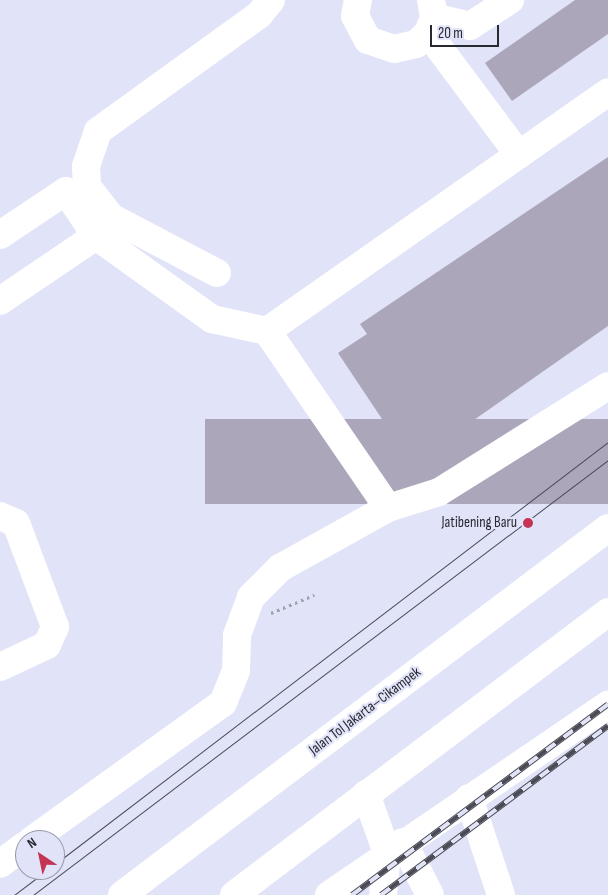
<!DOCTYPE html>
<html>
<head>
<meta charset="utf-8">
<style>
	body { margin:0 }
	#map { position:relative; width:608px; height:895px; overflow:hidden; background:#e1e3f8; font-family:"Sofia Sans Condensed",sans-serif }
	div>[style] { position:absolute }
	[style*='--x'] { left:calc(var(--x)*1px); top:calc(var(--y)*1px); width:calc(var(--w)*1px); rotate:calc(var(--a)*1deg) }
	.building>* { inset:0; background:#aca6ba; transform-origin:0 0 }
	.path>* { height:3px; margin-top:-1.5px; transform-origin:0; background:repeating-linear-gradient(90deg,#9fa1b1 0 2.5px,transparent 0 6.5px) }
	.minor>* { height:28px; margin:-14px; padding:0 14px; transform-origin:14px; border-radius:14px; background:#fff }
	.highway>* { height:28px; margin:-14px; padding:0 14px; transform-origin:14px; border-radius:14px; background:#fff }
	.tram>* { height:1px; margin:-0.5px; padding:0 0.5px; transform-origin:0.5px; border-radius:0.5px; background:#4a4b55 }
	.rail>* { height:5.5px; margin-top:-2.75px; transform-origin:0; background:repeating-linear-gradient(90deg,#e1e3f8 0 11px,#4a4b55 0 22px); box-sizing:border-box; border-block:1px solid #4a4b55 }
	.dots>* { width:14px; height:14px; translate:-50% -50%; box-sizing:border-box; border:2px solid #e1e3f8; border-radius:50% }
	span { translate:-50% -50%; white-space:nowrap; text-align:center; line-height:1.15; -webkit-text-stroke:4.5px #e1e3f8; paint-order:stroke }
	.poi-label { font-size:15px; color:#292931 }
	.right { translate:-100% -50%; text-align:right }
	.street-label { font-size:15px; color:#292931 }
	.north { position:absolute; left:15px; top:830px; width:50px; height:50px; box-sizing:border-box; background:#e1e3f8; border:1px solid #9799a8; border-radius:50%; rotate:326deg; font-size:14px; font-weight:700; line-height:20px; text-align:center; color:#292931 }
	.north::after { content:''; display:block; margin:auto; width:18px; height:22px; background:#c43454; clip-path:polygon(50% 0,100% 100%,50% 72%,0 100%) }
	.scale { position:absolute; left:430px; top:25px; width:69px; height:22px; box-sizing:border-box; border:2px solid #292931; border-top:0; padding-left:6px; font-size:15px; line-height:18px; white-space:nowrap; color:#292931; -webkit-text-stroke:4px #e1e3f8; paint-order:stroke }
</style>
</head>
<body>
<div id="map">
	<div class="building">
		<div style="clip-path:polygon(575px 0,608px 0,608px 34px,512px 101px,485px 63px)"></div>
		<div style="clip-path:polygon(608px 157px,608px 326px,441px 443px,392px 434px,338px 353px,367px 334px,360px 324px)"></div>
		<div style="left:608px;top:419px;width:85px;height:403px;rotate:90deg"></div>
	</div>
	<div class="path">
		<div style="--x:271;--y:613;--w:47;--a:-22.7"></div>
	</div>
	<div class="minor">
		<div style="--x:358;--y:0;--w:16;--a:101"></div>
		<div style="--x:355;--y:16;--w:27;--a:62"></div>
		<div style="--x:368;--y:40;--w:28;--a:19"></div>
		<div style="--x:394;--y:49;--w:23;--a:-13"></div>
		<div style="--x:416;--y:44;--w:16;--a:-43"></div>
		<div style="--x:428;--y:33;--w:17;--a:-69"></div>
		<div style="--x:434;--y:17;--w:17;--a:-100"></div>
		<div style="--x:434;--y:17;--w:37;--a:14"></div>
		<div style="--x:470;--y:26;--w:48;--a:-33"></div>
		<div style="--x:428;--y:33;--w:152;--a:53.3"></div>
		<div style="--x:0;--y:235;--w:79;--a:-33.7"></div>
		<div style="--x:66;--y:191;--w:54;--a:56.3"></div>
		<div style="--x:217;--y:273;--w:120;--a:-152.2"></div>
		<div style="--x:111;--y:217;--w:39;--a:-128"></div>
		<div style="--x:87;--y:186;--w:20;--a:-93"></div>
		<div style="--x:86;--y:166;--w:37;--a:-71"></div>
		<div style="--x:98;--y:131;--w:198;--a:-35.8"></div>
		<div style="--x:259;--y:15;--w:19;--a:-51"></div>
		<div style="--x:0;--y:301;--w:116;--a:-34.1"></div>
		<div style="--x:96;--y:236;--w:143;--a:35.6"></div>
		<div style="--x:212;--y:319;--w:56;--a:12.3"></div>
		<div style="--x:267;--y:331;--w:214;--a:55.6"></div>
		<div style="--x:388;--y:508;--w:53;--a:-17.4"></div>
		<div style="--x:439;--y:492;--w:199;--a:-32.1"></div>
		<div style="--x:267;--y:331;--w:416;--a:-35"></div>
		<div style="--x:0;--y:516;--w:17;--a:24"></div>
		<div style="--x:16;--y:523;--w:111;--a:69.4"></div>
		<div style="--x:55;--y:627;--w:20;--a:114"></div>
		<div style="--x:47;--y:645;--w:52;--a:154.9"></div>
		<div style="--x:366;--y:794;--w:63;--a:70.4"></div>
		<div style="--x:387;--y:853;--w:42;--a:95.4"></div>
		<div style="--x:469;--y:798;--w:102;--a:71.7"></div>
		<div style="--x:32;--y:840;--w:235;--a:-35.7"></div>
		<div style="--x:223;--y:703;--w:35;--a:-68"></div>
		<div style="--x:236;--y:670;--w:35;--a:-88"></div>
		<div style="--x:237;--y:635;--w:40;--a:-69.8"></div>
		<div style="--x:251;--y:597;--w:41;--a:-45"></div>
		<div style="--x:280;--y:568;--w:124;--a:-29.1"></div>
		<div style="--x:403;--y:842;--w:59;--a:63"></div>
		<div style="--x:0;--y:864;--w:31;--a:-37"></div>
		<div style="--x:329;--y:895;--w:338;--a:-34.3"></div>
	</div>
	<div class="highway">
		<div style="--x:122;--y:895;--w:609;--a:-37.06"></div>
		<div style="--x:234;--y:895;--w:469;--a:-37.1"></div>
	</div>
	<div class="tram">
		<div style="--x:55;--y:864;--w:696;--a:-37.35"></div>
		<div style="--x:14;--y:895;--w:41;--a:-37.1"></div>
		<div style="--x:33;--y:895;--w:721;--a:-37.11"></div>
	</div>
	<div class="rail">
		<div style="--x:352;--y:895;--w:319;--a:-36.7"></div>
		<div style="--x:381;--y:895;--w:283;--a:-36.7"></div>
	</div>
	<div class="dots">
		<div style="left:528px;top:523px;background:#c43454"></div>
	</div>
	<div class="poi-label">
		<span class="right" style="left:517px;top:523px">Jatibening Baru</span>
	</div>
	<div class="street-label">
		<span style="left:365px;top:711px;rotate:-37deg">Jalan Tol Jakarta–Cikampek</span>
	</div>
	<div class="north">N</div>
	<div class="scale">20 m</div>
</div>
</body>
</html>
